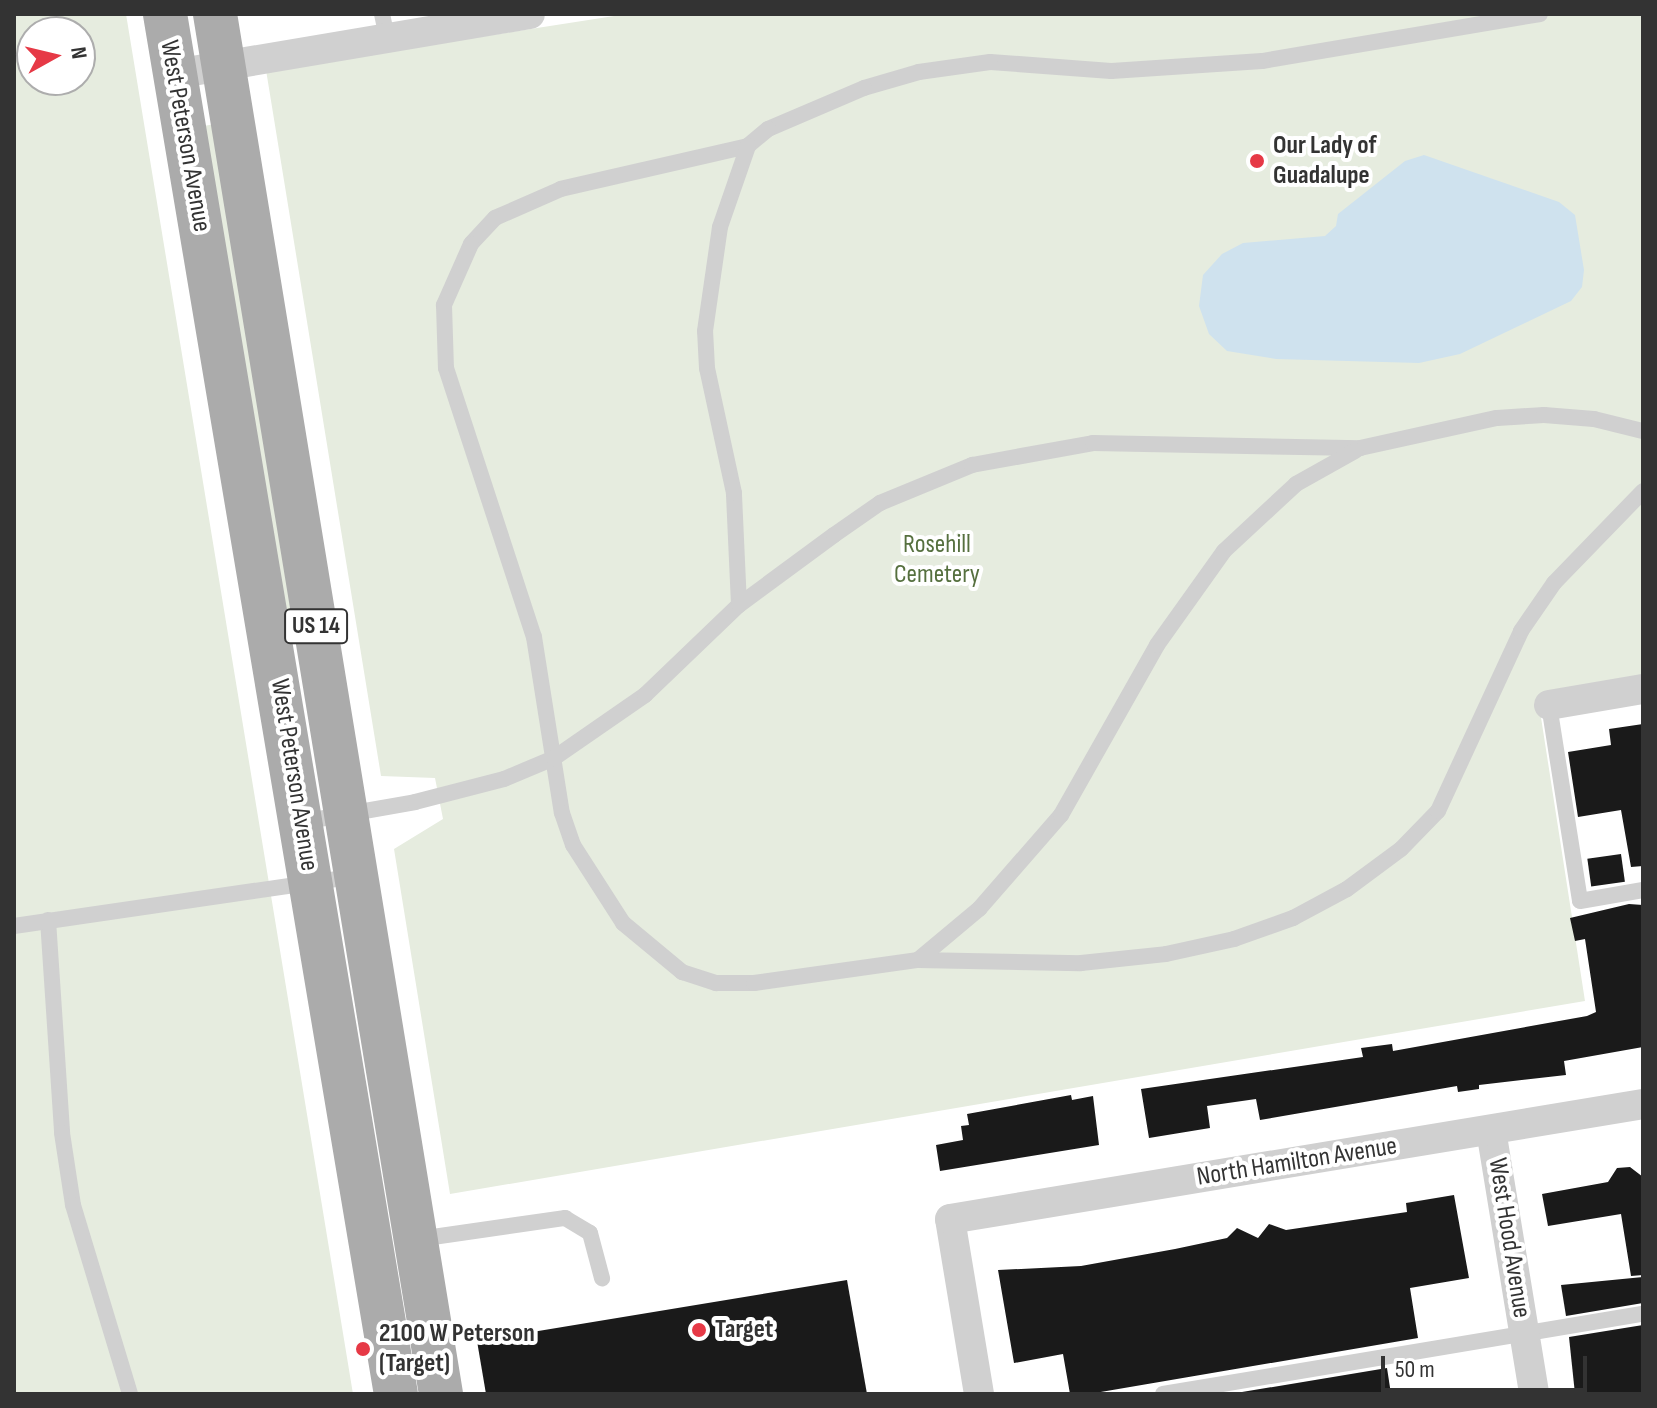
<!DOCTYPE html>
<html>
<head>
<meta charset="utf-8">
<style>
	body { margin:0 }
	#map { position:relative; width:1657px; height:1408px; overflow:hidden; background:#fff; font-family:"Sofia Sans Condensed",sans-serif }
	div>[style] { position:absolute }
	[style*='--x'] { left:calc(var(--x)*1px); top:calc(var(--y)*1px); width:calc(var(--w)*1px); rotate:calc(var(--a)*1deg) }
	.green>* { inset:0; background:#e6ecdf }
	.water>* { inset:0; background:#cfe2ee }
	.building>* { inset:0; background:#1a1a1a; transform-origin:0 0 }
	.lane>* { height:16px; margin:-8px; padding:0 8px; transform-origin:8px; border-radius:8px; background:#d0d0d0 }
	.street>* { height:30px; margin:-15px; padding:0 15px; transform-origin:15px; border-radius:15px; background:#d0d0d0 }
	.primary>* { height:44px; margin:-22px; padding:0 22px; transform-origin:22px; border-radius:22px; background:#ababab }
	.dots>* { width:22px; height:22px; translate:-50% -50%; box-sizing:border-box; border:4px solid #fff; border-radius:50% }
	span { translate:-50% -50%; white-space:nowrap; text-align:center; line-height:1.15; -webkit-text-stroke:8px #fff; paint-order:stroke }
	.shield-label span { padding:2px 6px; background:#fff; border:2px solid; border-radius:6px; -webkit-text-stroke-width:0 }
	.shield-label { font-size:24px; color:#333; font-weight:700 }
	.street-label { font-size:26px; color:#333 }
	.poi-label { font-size:26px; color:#333; font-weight:700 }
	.left { translate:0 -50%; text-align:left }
	.park-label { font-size:26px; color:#56703f }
	.frame { position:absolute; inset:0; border:16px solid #333; pointer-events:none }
	.north { position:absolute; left:16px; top:16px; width:80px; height:80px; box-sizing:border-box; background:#fff; border:2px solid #adadad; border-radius:50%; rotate:82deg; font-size:22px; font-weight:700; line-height:32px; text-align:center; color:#333 }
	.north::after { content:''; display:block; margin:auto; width:28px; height:36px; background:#e63946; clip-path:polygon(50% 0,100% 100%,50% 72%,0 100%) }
	.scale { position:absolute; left:1381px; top:1356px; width:206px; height:36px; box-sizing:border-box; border:4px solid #333; border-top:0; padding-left:10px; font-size:24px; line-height:28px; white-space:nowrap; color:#333; -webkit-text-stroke:6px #fff; paint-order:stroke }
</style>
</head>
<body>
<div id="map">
	<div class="green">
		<div style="clip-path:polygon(evenodd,14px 14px,126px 14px,353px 1394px,14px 1394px,14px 14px,32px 32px,80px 32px,80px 80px,32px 80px,32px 32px)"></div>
		<div style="clip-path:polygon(627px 14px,1643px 14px,1643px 679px,1538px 698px,1585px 1001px,450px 1194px,394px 849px,443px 819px,435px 778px,381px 776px,266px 70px)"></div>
		<div style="clip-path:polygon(216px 124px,296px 614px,286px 616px,203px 126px)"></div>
	</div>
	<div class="water">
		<div style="clip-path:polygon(1424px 155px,1559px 202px,1575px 215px,1584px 270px,1582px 287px,1571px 301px,1460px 354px,1419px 363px,1276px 359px,1227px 351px,1209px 334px,1199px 306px,1203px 275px,1222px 254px,1243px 243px,1325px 236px,1336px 226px,1338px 214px,1405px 161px)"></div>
	</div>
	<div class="building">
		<div style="clip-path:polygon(1643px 724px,1643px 866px,1631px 867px,1621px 810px,1578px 817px,1568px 752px,1611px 745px,1609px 729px)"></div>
		<div style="left:1621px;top:854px;width:28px;height:34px;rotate:82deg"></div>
		<div style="clip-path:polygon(1629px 904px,1643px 905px,1643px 1047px,1564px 1061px,1566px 1075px,1479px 1085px,1479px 1089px,1458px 1092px,1457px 1086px,1260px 1120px,1256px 1099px,1207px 1106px,1210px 1128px,1149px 1138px,1141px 1089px,1363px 1057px,1361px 1048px,1392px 1044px,1393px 1051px,1587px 1016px,1596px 1012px,1585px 939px,1575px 941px,1570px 918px)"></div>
		<div style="clip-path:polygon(1071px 1095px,1072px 1100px,1093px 1096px,1099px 1145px,940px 1171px,936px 1145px,963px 1140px,961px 1126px,969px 1125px,967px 1114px)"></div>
		<div style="clip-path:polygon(1630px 1167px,1643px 1177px,1643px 1275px,1631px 1276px,1621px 1214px,1548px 1226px,1542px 1194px,1608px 1182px,1617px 1168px)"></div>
		<div style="clip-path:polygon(1454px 1195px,1469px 1278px,1410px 1288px,1418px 1338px,1089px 1394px,1070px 1394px,1063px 1354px,1014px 1363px,998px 1270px,1081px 1266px,1175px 1249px,1227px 1238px,1237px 1228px,1258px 1238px,1269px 1224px,1286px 1230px,1407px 1212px,1406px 1203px)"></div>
		<div style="clip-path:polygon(1643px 1277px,1643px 1303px,1566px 1316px,1561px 1285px)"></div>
		<div style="clip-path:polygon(847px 1280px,867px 1394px,486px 1394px,477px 1341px)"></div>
		<div style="clip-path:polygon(1643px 1325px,1643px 1394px,1575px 1394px,1569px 1337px)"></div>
		<div style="clip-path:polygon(1387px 1368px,1391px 1394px,1230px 1394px)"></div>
	</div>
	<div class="lane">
		<div style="--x:382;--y:14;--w:25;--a:78"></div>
		<div style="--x:1540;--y:14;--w:282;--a:170.4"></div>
		<div style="--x:1262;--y:61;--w:151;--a:176.2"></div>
		<div style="--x:1111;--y:71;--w:121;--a:-175.7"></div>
		<div style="--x:990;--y:62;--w:72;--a:172"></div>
		<div style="--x:919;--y:72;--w:57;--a:163.8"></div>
		<div style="--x:864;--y:88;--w:104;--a:156.9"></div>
		<div style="--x:768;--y:129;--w:26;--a:140"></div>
		<div style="--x:748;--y:146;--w:192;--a:167.1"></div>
		<div style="--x:561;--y:189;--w:72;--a:156.3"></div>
		<div style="--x:495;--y:218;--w:35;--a:133"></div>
		<div style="--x:471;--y:244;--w:67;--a:113.9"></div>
		<div style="--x:444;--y:305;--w:63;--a:88.2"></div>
		<div style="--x:446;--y:368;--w:283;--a:71.9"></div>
		<div style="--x:534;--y:637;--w:178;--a:81"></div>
		<div style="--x:562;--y:813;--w:34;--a:71"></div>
		<div style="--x:573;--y:845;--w:93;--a:57.3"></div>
		<div style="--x:623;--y:923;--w:77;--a:39.7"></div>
		<div style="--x:682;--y:972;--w:36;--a:18"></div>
		<div style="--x:716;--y:983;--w:38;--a:0"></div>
		<div style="--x:754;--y:983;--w:166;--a:-8"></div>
		<div style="--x:918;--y:960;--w:163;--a:1.1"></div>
		<div style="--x:1081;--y:963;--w:85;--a:-6"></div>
		<div style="--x:1166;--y:954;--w:70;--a:-12.4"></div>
		<div style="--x:1234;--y:939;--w:63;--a:-19.6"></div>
		<div style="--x:1293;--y:918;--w:61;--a:-28.2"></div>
		<div style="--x:1347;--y:889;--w:67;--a:-36.5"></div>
		<div style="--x:1401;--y:849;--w:53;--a:-45.8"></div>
		<div style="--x:1438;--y:811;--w:198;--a:-65.2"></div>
		<div style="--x:1521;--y:631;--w:58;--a:-55.5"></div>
		<div style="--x:1554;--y:583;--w:128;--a:-45.9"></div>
		<div style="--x:739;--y:605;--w:112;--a:-92.6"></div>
		<div style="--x:734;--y:493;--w:128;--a:-102.2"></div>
		<div style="--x:707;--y:368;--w:37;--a:-93"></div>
		<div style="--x:705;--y:331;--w:105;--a:-81.8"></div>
		<div style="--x:720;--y:227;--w:86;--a:-70.9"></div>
		<div style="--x:1549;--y:705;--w:198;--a:81"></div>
		<div style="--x:1580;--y:901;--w:64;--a:-9.9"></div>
		<div style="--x:302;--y:822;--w:115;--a:-10"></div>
		<div style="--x:415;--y:802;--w:92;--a:-14.5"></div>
		<div style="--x:504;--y:779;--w:54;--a:-22.8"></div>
		<div style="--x:554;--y:758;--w:111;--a:-34.7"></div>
		<div style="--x:645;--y:695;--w:130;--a:-43.8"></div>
		<div style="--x:739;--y:605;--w:118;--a:-36.4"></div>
		<div style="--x:834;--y:535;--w:56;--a:-34.8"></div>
		<div style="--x:880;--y:503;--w:100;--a:-22.4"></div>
		<div style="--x:972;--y:465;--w:123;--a:-10.3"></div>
		<div style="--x:1093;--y:443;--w:267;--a:1.1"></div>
		<div style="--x:1360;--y:448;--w:140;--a:-12.4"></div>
		<div style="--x:1497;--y:418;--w:47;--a:-3.7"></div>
		<div style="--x:1544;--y:415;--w:50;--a:4.6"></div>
		<div style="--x:1594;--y:419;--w:50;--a:13.8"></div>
		<div style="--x:48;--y:920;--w:213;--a:86.2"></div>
		<div style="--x:62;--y:1133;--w:73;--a:81.3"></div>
		<div style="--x:73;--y:1205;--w:197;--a:73.2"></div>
		<div style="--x:14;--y:926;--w:346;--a:-8.3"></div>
		<div style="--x:918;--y:960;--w:80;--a:-39.9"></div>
		<div style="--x:979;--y:909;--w:125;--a:-48.9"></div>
		<div style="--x:1061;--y:815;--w:195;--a:-60.5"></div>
		<div style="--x:1157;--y:645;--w:115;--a:-54.5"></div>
		<div style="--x:1224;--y:551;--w:98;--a:-42.9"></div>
		<div style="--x:1296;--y:484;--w:68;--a:-29.2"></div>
		<div style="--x:419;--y:1239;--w:148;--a:-8.2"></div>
		<div style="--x:565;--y:1218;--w:29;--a:31"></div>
		<div style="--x:590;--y:1233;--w:47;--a:75.1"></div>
		<div style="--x:1163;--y:1394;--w:487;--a:-9.5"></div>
	</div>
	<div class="street">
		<div style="--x:175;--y:74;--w:360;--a:-9.6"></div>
		<div style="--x:1549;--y:705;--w:95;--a:-9.7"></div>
		<div style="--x:1491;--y:1130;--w:267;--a:80.7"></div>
		<div style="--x:979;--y:1394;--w:177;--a:-99.4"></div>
		<div style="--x:950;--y:1219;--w:702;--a:-9.42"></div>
	</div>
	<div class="primary">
		<div style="--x:165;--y:14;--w:1399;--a:80.5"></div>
		<div style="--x:215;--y:14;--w:1398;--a:80.7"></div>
	</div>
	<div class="dots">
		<div style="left:1257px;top:161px;background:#e63946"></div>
		<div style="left:699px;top:1330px;background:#e63946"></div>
		<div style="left:363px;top:1349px;background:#e63946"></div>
	</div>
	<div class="shield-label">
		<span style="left:316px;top:626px">US 14</span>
	</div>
	<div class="street-label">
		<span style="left:185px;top:136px;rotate:80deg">West Peterson Avenue</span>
		<span style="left:294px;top:775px;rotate:81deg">West Peterson Avenue</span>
		<span style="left:1297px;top:1162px;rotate:-9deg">North Hamilton Avenue</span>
		<span style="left:1509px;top:1238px;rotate:81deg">West Hood Avenue</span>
	</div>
	<div class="poi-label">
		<span class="left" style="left:1273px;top:161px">Our Lady of<br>Guadalupe</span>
		<span class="left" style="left:715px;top:1330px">Target</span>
		<span class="left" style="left:379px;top:1349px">2100 W Peterson<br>(Target)</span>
	</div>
	<div class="park-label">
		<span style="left:937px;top:560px">Rosehill<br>Cemetery</span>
	</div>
	<div class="frame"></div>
	<div class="north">N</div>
	<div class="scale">50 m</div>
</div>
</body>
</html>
